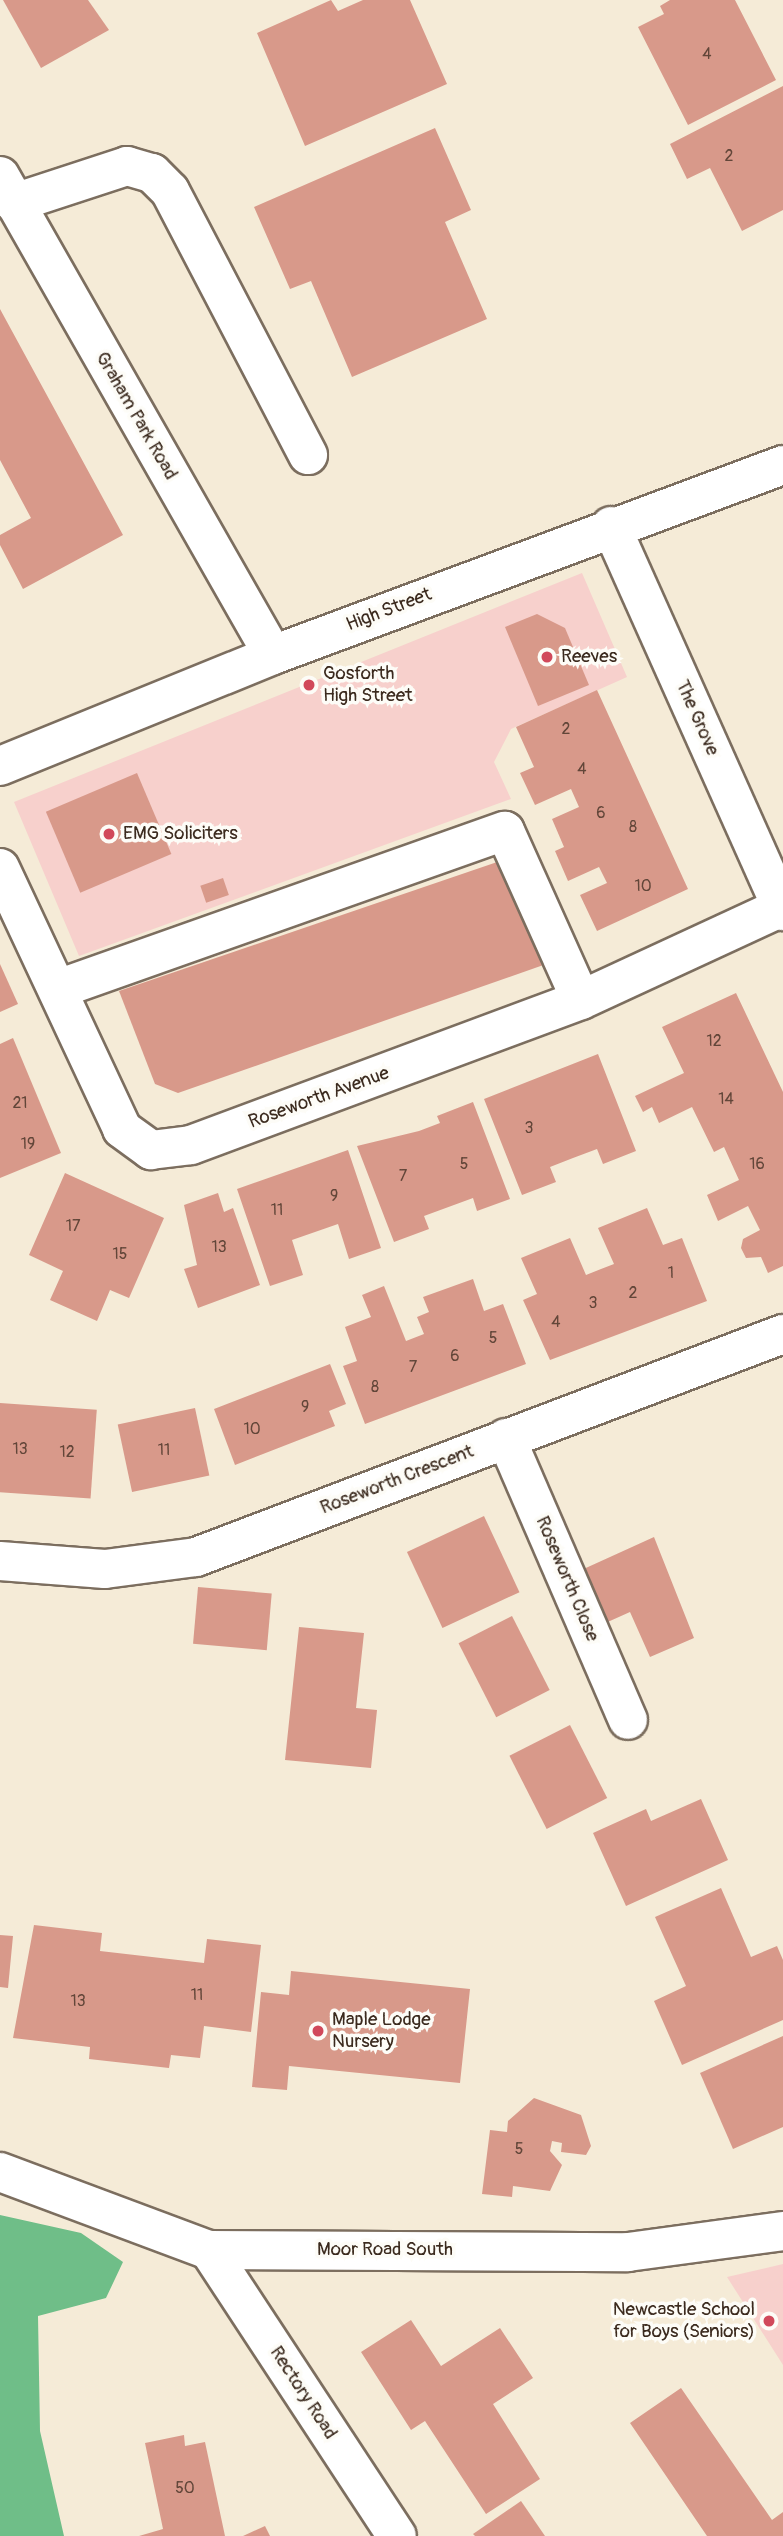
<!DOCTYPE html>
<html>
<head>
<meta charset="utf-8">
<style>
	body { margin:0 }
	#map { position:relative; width:783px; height:2536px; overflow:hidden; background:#f5ebd7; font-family:Pangolin,sans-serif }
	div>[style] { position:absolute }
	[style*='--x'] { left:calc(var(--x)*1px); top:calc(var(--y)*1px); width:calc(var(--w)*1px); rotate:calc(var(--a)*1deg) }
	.built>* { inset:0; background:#f7d0cc }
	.forest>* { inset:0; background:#6fbe88 }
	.building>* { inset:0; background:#d8998a; transform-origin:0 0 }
	.roads { filter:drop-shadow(2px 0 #7c6e5f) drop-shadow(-2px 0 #7c6e5f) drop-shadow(0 2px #7c6e5f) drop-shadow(0 -2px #7c6e5f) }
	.minor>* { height:38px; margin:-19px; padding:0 19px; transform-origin:19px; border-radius:19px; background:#fff }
	.major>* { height:38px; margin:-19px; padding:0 19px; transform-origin:19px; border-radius:19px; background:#fff }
	.dots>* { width:19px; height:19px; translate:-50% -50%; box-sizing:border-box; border:4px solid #fdfcf7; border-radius:50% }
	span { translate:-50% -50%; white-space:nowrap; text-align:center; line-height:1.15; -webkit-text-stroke:7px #fdfcf7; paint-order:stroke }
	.number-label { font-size:16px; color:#624639 }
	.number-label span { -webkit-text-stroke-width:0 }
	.street-label { font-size:19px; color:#3b2a1e }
	.poi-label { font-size:19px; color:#3b2a1e }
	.left { translate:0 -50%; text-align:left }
	.right { translate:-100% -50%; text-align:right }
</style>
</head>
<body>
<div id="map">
	<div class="built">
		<div style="clip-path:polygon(582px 573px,627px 677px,511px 729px,494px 762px,511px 799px,79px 956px,14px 802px)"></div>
		<div style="clip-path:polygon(783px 2264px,783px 2365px,727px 2277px)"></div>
	</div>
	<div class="forest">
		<div style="clip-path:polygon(0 2215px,81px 2233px,123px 2262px,106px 2298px,38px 2316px,40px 2431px,64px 2536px,0 2536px)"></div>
	</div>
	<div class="building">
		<div style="clip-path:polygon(3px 0,88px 0,109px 30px,41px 68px)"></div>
		<div style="clip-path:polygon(331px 0,338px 11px,363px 0,410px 0,447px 84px,305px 146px,257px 33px)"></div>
		<div style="clip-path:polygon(670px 0,735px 0,776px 80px,688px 125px,638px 27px,664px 14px,660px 6px)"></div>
		<div style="clip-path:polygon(783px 86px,783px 210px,742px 231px,710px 168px,687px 179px,670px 144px)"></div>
		<div style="clip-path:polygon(435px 128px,471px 210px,445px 222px,487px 319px,352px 377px,311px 281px,290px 289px,254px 207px)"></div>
		<div style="clip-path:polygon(0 309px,123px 535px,23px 589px,0 545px,0 535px,31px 518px,0 460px)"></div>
		<div style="clip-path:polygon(537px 614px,565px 628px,589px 685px,538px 706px,505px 627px)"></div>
		<div style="clip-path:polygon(597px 690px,688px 889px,597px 931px,580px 895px,607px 883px,599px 867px,568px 881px,555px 851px,564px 847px,552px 819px,579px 807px,571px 789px,535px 805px,520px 773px,534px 767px,516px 727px)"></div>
		<div style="left:137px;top:773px;width:88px;height:99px;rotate:67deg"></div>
		<div style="clip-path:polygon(506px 859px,552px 962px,178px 1093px,155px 1084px,119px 991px)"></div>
		<div style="left:223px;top:878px;width:18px;height:24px;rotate:71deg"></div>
		<div style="clip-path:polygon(0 964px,18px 1004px,0 1012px)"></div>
		<div style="clip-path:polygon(736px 993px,783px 1092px,783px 1266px,768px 1273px,761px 1257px,746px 1258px,741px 1248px,743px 1239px,760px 1230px,748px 1206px,718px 1221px,707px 1195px,739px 1180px,724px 1147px,714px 1152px,692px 1107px,659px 1123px,652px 1107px,643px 1112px,635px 1096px,684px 1073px,662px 1027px)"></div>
		<div style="clip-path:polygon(13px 1038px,61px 1153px,0 1178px,0 1044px)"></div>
		<div style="clip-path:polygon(598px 1054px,636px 1151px,603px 1164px,597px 1149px,573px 1158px,550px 1167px,556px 1182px,522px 1195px,484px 1099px)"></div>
		<div style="clip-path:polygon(473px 1102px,510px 1199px,477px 1211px,473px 1198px,424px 1216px,429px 1229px,394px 1242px,357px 1146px,419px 1131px,440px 1123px,437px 1116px)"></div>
		<div style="clip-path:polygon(348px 1150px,381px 1248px,349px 1259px,338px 1224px,292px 1240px,303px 1275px,270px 1286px,237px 1189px)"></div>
		<div style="clip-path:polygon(65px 1173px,164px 1218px,129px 1298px,110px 1290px,97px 1321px,50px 1300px,63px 1271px,29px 1255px)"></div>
		<div style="clip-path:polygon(218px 1193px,224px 1212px,233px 1208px,260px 1285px,198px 1308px,184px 1269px,197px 1265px,184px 1205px)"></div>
		<div style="clip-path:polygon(647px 1208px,663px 1245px,682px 1238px,707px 1301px,550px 1360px,523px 1300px,537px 1294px,521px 1258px,570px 1238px,586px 1275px,601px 1269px,614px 1264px,598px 1228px)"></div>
		<div style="clip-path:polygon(473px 1279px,484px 1311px,503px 1304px,526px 1364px,365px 1424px,343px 1366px,357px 1361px,345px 1327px,371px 1317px,362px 1295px,384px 1286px,406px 1341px,424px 1334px,417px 1317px,429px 1312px,423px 1297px)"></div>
		<div style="clip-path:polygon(330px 1364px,346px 1404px,329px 1411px,335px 1426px,235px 1465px,214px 1409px)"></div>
		<div style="left:0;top:1403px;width:97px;height:89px;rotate:4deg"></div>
		<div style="left:195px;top:1408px;width:69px;height:79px;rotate:78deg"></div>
		<div style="left:484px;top:1516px;width:84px;height:85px;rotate:65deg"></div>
		<div style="clip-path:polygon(654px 1537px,694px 1638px,650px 1657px,630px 1612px,601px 1625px,577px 1572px)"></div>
		<div style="left:198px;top:1587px;width:74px;height:57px;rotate:5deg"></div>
		<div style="left:512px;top:1616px;width:83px;height:60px;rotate:63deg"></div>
		<div style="clip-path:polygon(299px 1627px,364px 1633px,356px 1708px,377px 1710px,371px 1768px,285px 1760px)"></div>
		<div style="left:570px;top:1725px;width:82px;height:68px;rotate:63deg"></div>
		<div style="clip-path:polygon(701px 1799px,728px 1860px,626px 1906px,593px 1833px,646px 1809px,651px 1821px)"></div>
		<div style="clip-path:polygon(721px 1888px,751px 1957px,777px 1946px,783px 1960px,783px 2020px,682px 2065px,654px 2001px,686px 1986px,655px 1917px)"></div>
		<div style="clip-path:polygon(34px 1925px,102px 1933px,100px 1951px,204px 1963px,207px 1939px,261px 1945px,251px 2032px,204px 2026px,200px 2058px,171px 2055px,169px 2068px,89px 2059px,90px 2047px,13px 2038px)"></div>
		<div style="clip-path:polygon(0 1935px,13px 1936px,8px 1988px,0 1987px)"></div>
		<div style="clip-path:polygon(291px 1971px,470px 1989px,460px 2083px,289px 2066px,287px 2090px,252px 2087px,261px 1992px,289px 1995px)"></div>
		<div style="clip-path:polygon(783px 2036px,783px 2127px,733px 2149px,700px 2073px)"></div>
		<div style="clip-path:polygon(534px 2098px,581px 2115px,591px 2146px,586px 2155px,561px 2152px,562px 2143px,552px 2141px,550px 2151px,562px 2165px,550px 2191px,513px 2186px,512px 2197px,482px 2194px,490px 2130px,507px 2132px,508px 2121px)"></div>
		<div style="clip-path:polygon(411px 2320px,441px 2366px,500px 2328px,533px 2378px,493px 2404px,540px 2479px,486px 2514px,425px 2421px,411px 2430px,361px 2352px)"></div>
		<div style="clip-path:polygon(681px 2388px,772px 2520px,783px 2512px,783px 2536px,707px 2536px,630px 2423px)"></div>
		<div style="clip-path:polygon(184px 2435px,185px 2446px,205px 2442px,225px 2536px,139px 2536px,163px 2529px,145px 2443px)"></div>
		<div style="clip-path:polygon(521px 2501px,545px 2536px,475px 2536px,473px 2534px)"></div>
		<div style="clip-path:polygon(265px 2526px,270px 2536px,243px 2536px)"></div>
	</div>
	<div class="roads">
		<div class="minor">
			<div style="--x:0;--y:176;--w:551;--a:60.32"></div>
			<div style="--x:14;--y:203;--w:119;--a:-18.1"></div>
			<div style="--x:127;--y:166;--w:26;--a:16"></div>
			<div style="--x:152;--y:173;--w:25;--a:45"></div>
			<div style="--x:170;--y:191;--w:298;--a:62.4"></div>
			<div style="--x:611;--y:526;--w:422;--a:65.9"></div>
			<div style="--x:0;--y:868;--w:288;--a:64.9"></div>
			<div style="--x:122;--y:1129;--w:36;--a:36"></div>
			<div style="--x:151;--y:1150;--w:40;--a:-7.1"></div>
			<div style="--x:191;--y:1145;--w:416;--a:-20.4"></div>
			<div style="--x:581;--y:1000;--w:221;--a:-24.8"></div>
			<div style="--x:58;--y:989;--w:474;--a:-19.5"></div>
			<div style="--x:505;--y:831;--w:185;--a:65.8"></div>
			<div style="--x:506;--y:1438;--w:307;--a:66.6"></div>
			<div style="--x:0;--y:1561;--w:105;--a:4.4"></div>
			<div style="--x:105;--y:1569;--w:92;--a:-7.5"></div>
			<div style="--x:196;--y:1557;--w:628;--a:-20.8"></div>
			<div style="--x:0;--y:2172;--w:223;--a:20.5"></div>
			<div style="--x:209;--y:2250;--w:419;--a:0.3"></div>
			<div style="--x:628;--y:2252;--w:156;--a:-7.7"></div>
			<div style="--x:209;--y:2250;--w:342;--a:56.7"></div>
		</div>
		<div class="major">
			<div style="--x:0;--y:766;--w:295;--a:-22.1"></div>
			<div style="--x:273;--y:655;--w:544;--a:-20.43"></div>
		</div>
	</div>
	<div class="dots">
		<div style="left:547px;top:657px;background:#d1495b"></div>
		<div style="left:309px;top:685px;background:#d1495b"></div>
		<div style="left:109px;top:834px;background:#d1495b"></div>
		<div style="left:318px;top:2031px;background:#d1495b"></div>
		<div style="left:769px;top:2321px;background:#d1495b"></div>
	</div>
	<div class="number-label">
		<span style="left:707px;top:54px">4</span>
		<span style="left:729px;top:156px">2</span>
		<span style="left:566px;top:729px">2</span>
		<span style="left:582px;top:769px">4</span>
		<span style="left:601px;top:813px">6</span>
		<span style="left:633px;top:827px">8</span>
		<span style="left:643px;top:886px">10</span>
		<span style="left:714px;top:1041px">12</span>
		<span style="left:726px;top:1099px">14</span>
		<span style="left:20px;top:1103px">21</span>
		<span style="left:529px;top:1128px">3</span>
		<span style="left:28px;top:1144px">19</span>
		<span style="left:464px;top:1164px">5</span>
		<span style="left:757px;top:1164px">16</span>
		<span style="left:403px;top:1176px">7</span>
		<span style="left:334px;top:1196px">9</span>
		<span style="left:277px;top:1210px">11</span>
		<span style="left:73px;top:1226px">17</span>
		<span style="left:219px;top:1247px">13</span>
		<span style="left:120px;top:1254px">15</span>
		<span style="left:671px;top:1273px">1</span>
		<span style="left:633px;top:1293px">2</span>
		<span style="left:593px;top:1303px">3</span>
		<span style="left:556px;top:1322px">4</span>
		<span style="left:493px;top:1338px">5</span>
		<span style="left:455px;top:1356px">6</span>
		<span style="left:413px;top:1367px">7</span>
		<span style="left:375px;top:1387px">8</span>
		<span style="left:305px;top:1407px">9</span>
		<span style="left:252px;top:1429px">10</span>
		<span style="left:20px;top:1449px">13</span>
		<span style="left:164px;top:1450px">11</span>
		<span style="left:67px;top:1452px">12</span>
		<span style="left:197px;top:1995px">11</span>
		<span style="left:78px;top:2001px">13</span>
		<span style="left:519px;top:2149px">5</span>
		<span style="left:185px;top:2488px">50</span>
	</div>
	<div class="street-label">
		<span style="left:136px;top:416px;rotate:60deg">Graham Park Road</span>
		<span style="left:389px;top:610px;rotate:-21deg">High Street</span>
		<span style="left:697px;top:718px;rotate:66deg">The Grove</span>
		<span style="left:319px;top:1098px;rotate:-20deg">Roseworth Avenue</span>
		<span style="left:397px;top:1480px;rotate:-21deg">Roseworth Crescent</span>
		<span style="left:567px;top:1579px;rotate:67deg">Roseworth Close</span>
		<span style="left:385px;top:2250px">Moor Road South</span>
		<span style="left:303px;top:2393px;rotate:57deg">Rectory Road</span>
	</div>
	<div class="poi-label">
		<span class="left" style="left:561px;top:657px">Reeves</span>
		<span class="left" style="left:323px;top:685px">Gosforth<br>High Street</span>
		<span class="left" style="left:123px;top:834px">EMG Soliciters</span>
		<span class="left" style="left:332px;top:2031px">Maple Lodge<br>Nursery</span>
		<span class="right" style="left:755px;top:2321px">Newcastle School<br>for Boys (Seniors)</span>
	</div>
</div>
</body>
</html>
